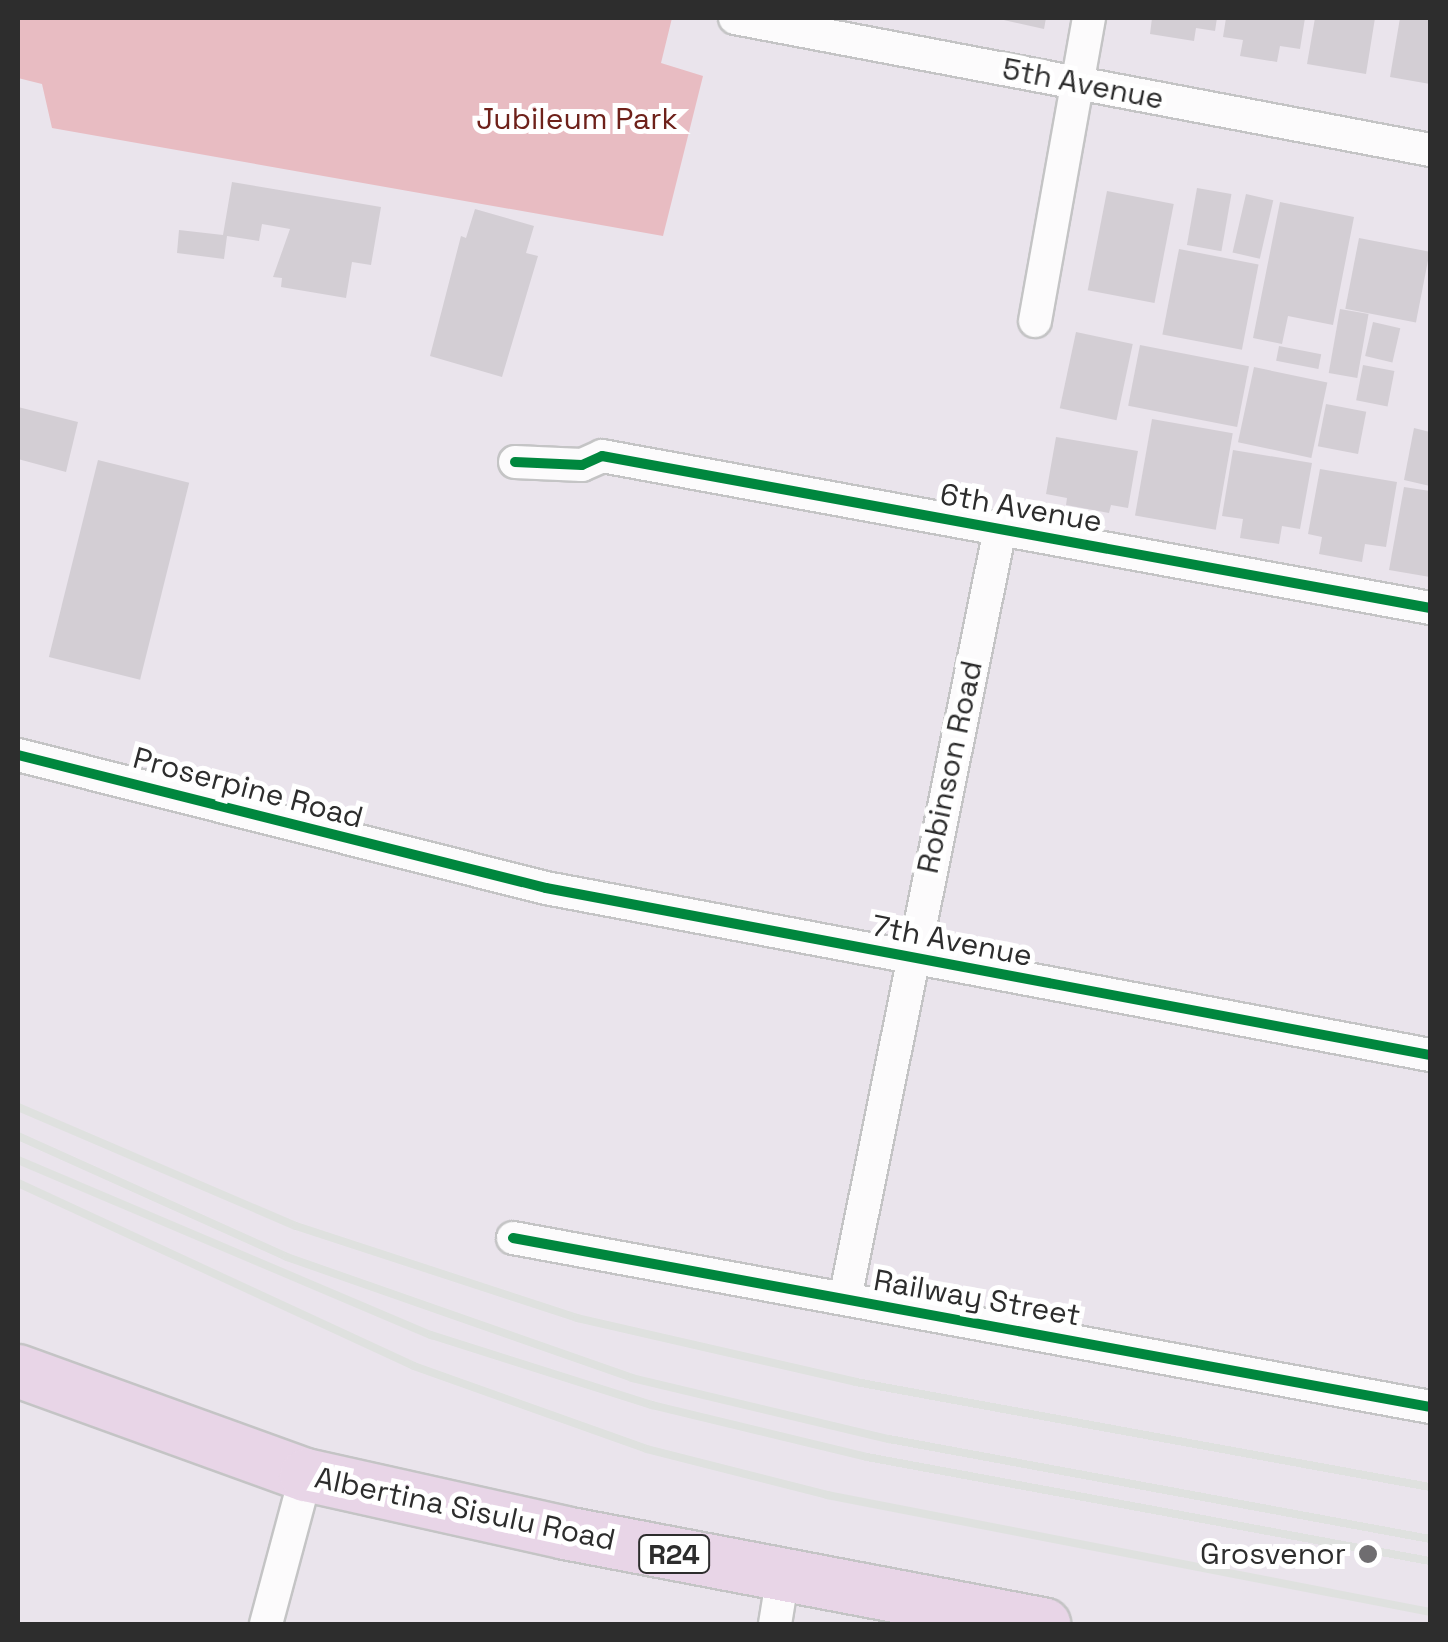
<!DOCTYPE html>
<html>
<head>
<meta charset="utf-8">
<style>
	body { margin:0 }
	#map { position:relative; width:1448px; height:1642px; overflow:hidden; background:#eae4ec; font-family:"Space Grotesk",sans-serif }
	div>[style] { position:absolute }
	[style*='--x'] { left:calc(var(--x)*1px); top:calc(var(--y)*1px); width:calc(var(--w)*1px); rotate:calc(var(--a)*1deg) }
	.green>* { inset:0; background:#e8bcc2 }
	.building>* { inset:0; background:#d3ced4; transform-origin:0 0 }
	.roads { filter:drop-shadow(2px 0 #c4c4c5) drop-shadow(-2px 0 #c4c4c5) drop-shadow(0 2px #c4c4c5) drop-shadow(0 -2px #c4c4c5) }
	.minor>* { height:32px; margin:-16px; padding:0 16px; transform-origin:16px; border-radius:16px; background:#fcfbfc }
	.primary>* { height:52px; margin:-26px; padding:0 26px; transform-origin:26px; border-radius:26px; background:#e8d5e7 }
	.rail>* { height:8px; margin:-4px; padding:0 4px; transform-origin:4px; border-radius:4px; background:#dfe1df }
	.cycleway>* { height:10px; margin:-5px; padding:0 5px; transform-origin:5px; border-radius:5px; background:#00873e }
	.dots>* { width:28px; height:28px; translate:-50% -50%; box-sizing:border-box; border:5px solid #fff; border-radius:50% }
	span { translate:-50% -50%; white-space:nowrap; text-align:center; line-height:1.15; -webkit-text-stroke:10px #fff; paint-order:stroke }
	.shield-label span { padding:2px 8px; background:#fff; border:2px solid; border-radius:8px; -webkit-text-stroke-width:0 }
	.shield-label { font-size:28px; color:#2d2d2d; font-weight:700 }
	.street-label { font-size:30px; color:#2d2d2d }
	.park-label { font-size:30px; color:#6e211a }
	.poi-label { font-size:30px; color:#2d2d2d }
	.right { translate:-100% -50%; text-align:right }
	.frame { position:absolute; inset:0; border:20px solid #2d2d2d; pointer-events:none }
</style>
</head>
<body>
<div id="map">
	<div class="green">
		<div style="clip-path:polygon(18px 18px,672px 18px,661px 63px,703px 76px,663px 236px,52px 128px,42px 84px,18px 78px)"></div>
	</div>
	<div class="building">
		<div style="clip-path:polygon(995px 18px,1046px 18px,1044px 29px)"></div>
		<div style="clip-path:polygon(1152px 18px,1217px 18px,1215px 31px,1196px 28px,1194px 41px,1150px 34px)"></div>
		<div style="clip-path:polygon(1226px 18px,1305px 18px,1300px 49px,1280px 46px,1277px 62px,1240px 56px,1243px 40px,1223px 37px)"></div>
		<div style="clip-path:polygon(1315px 18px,1375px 18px,1366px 74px,1307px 64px)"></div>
		<div style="clip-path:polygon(1400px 18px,1430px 18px,1430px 84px,1390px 77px)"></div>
		<div style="clip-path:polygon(232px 182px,381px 207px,371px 265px,352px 262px,346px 298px,281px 287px,282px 278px,273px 277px,290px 229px,262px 224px,259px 241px,227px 236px,224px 259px,177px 253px,179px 230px,223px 235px)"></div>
		<div style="left:1197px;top:188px;width:35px;height:58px;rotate:10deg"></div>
		<div style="left:1107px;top:191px;width:68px;height:101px;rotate:11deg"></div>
		<div style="left:1246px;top:194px;width:28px;height:60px;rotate:13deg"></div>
		<div style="clip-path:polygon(1280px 202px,1354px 217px,1333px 325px,1288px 316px,1282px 344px,1253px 338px)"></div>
		<div style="clip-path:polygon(475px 209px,534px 226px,526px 253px,538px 256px,502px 377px,430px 356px,461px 236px,466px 238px)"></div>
		<div style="left:1359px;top:238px;width:72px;height:72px;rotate:11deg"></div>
		<div style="left:1179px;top:249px;width:81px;height:87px;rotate:11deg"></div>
		<div style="left:1340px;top:309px;width:29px;height:65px;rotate:10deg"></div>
		<div style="left:1373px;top:322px;width:28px;height:35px;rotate:13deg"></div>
		<div style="left:1076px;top:332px;width:58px;height:78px;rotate:12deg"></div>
		<div style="left:1140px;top:345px;width:111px;height:62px;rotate:11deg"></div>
		<div style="left:1279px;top:346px;width:43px;height:15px;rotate:11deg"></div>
		<div style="left:1363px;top:365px;width:32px;height:36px;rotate:11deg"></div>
		<div style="left:1254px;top:367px;width:75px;height:77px;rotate:12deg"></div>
		<div style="left:1326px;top:404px;width:41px;height:43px;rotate:11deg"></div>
		<div style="clip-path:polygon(18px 407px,78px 422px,66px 472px,18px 459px)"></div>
		<div style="left:1152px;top:419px;width:82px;height:98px;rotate:10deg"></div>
		<div style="clip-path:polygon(1414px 428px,1430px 432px,1430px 486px,1404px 480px)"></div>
		<div style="clip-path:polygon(1056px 437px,1138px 451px,1128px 508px,1111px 505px,1109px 513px,1066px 505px,1067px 498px,1046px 494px)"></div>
		<div style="clip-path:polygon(1233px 450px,1312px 463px,1300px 529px,1282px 526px,1279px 544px,1240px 538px,1243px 519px,1222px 516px)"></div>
		<div style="left:98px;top:460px;width:94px;height:203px;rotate:14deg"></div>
		<div style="clip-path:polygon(1320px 469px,1397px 482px,1386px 547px,1365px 544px,1362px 562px,1319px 554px,1322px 537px,1308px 534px)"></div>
		<div style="clip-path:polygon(1404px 487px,1430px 491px,1430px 577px,1389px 570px)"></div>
	</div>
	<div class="roads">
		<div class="minor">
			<div style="--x:735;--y:18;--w:707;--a:10.75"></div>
			<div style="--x:1035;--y:321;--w:308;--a:-79.9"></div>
			<div style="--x:515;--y:462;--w:67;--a:2.6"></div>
			<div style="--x:582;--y:465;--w:22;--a:-24"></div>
			<div style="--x:602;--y:456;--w:842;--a:10.4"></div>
			<div style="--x:18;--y:755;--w:544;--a:14.14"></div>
			<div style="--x:546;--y:888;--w:900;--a:10.7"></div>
			<div style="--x:513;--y:1238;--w:932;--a:10.44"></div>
			<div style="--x:845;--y:1299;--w:785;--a:-78.62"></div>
			<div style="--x:266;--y:1624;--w:154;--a:-75"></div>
			<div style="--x:775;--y:1624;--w:50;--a:-80.7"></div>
		</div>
		<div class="primary">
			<div style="--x:18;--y:1371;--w:306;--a:19.9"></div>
			<div style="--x:306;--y:1475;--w:265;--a:12.6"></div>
			<div style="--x:565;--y:1533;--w:488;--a:10.8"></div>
		</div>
	</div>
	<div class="rail">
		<div style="--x:18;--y:1107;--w:302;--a:23.2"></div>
		<div style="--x:296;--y:1226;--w:296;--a:18.1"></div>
		<div style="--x:577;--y:1318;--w:286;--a:12.9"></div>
		<div style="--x:856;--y:1382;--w:584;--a:10.37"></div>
		<div style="--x:18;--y:1136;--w:295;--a:24.2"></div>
		<div style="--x:287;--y:1257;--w:366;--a:19.3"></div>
		<div style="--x:632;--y:1378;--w:264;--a:13.4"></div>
		<div style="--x:889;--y:1439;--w:550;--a:10.47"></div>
		<div style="--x:18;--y:1160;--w:449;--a:23"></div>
		<div style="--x:431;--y:1335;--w:232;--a:17.6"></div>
		<div style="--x:652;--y:1405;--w:221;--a:13.6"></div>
		<div style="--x:867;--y:1457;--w:573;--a:10.47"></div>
		<div style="--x:18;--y:1183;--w:436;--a:24.8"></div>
		<div style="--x:414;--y:1366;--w:247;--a:19.6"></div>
		<div style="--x:647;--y:1449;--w:186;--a:14.3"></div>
		<div style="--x:827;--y:1495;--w:614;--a:10.98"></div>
	</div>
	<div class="cycleway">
		<div style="--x:515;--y:462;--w:67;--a:2.6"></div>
		<div style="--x:582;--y:465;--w:22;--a:-24"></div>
		<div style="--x:602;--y:456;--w:842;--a:10.4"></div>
		<div style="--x:18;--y:755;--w:544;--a:14.14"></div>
		<div style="--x:546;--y:888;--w:900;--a:10.7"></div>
		<div style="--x:513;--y:1238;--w:932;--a:10.44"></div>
	</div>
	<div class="dots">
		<div style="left:1368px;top:1554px;background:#6f6d70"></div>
	</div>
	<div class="shield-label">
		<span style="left:674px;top:1554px">R24</span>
	</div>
	<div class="street-label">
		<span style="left:1083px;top:84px;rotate:11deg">5th Avenue</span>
		<span style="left:1021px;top:508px;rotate:10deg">6th Avenue</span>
		<span style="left:950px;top:767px;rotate:-78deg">Robinson Road</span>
		<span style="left:248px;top:788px;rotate:15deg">Proserpine Road</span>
		<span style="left:952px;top:941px;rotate:11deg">7th Avenue</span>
		<span style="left:977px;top:1298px;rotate:10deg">Railway Street</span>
		<span style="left:465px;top:1509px;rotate:12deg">Albertina Sisulu Road</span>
	</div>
	<div class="park-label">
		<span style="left:577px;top:119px">Jubileum Park</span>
	</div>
	<div class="poi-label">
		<span class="right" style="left:1346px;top:1554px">Grosvenor</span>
	</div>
	<div class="frame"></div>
</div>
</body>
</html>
